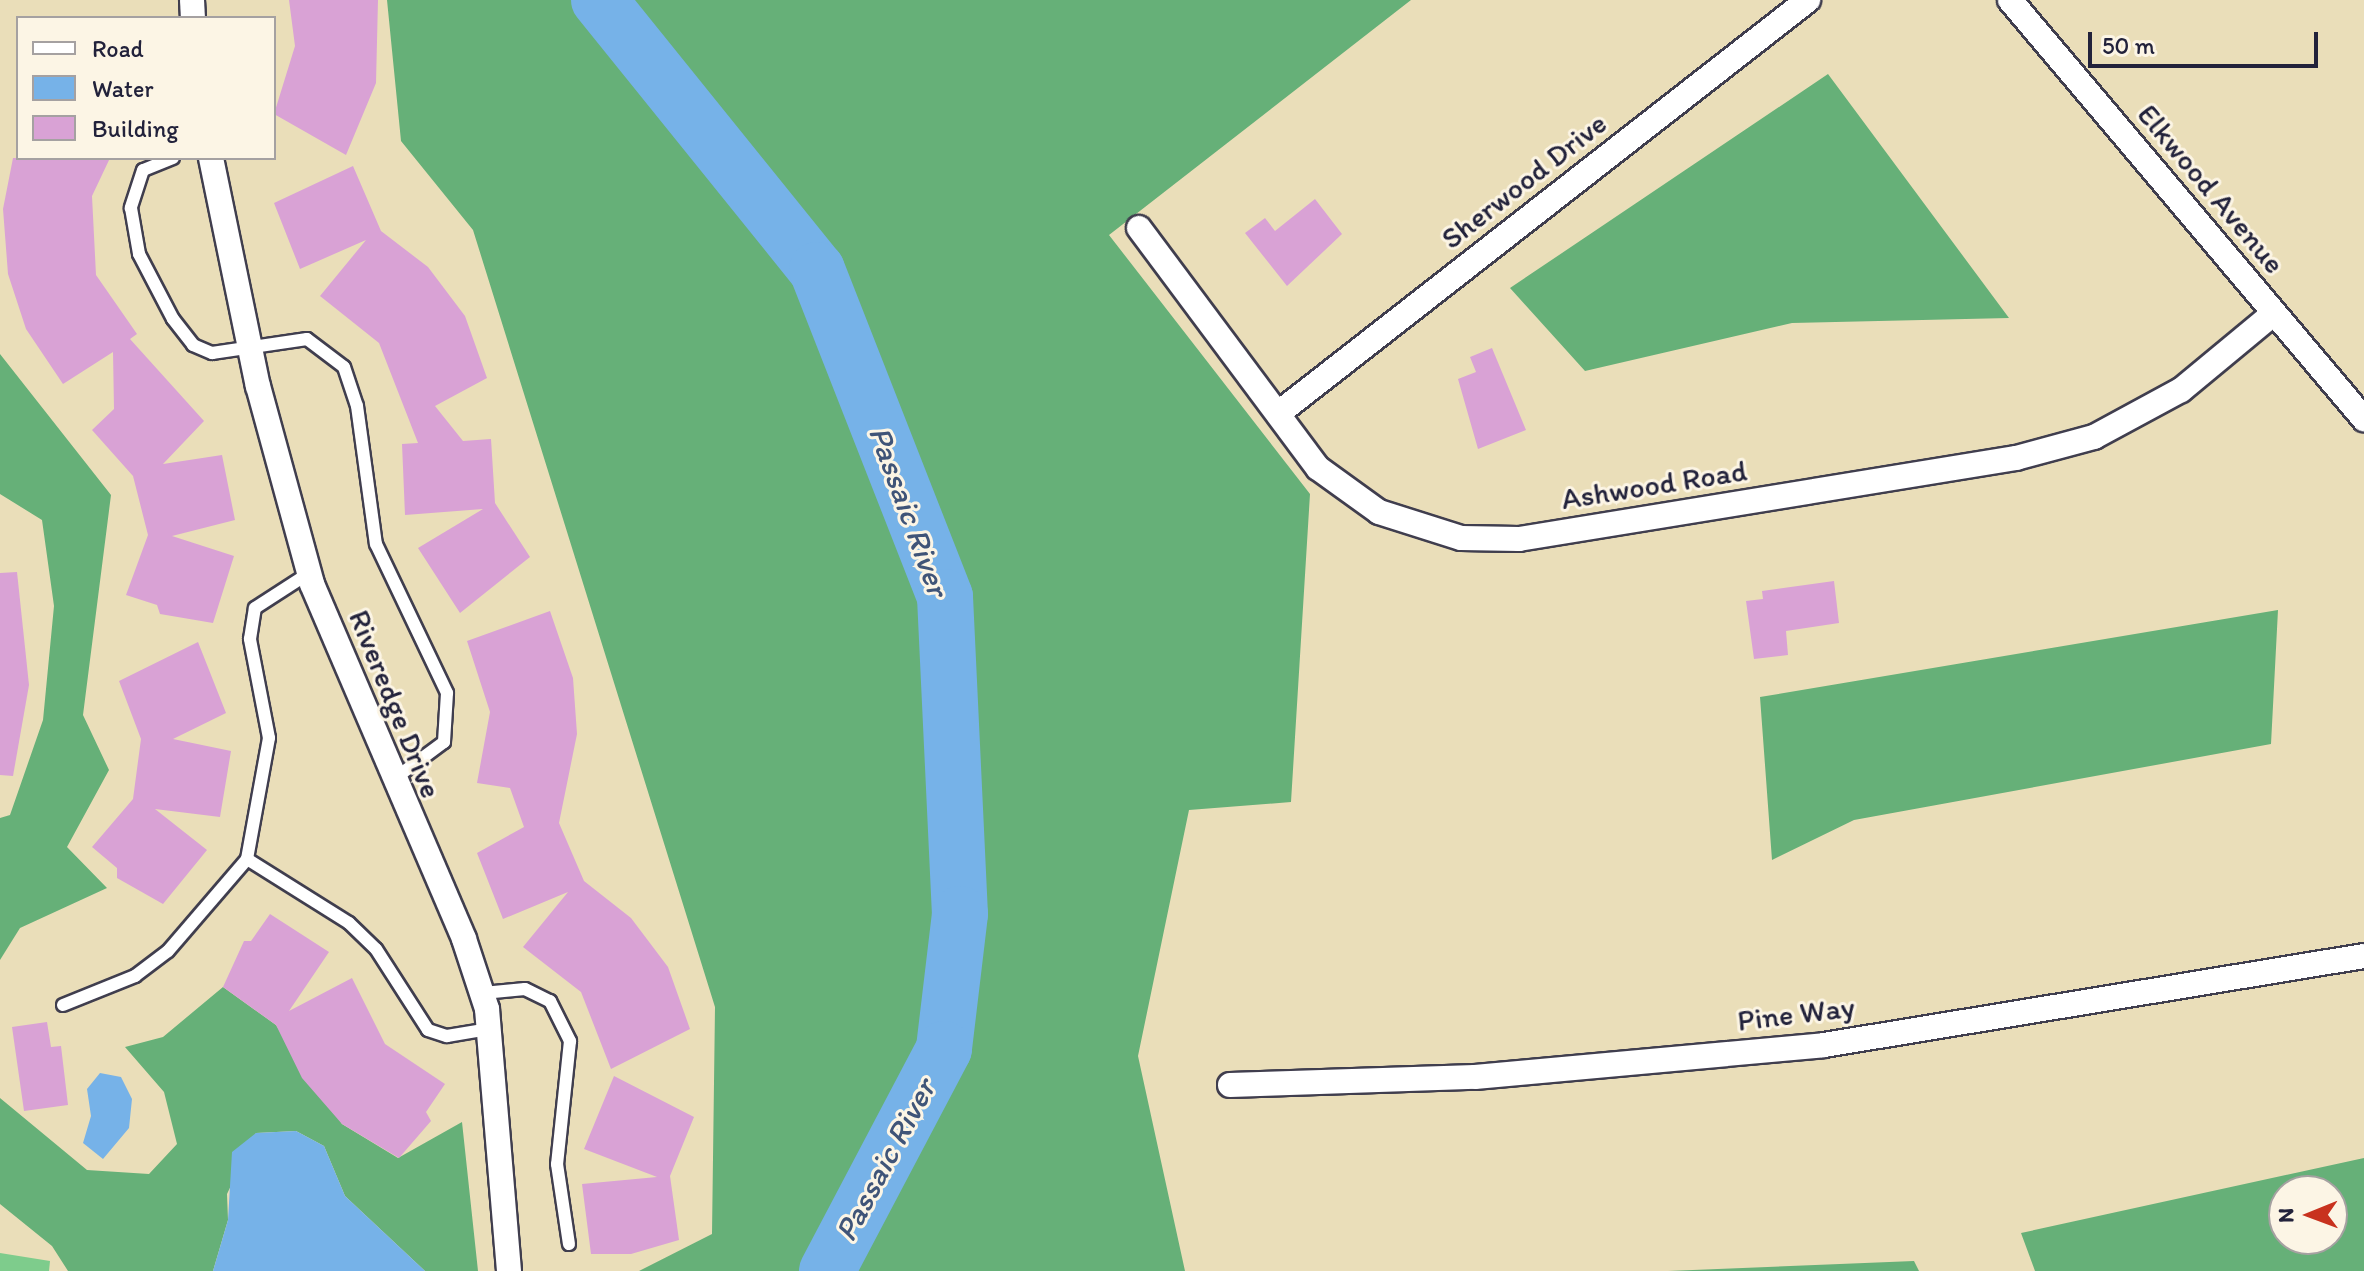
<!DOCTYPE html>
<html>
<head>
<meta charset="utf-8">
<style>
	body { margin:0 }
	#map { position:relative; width:2364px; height:1271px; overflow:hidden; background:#eadeb9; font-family:Itim,sans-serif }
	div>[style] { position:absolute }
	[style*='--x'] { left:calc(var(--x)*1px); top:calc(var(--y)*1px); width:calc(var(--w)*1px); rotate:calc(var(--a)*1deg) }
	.green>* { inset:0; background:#7ecc8c }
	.forest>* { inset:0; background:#66b078 }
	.water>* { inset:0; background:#76b2e8 }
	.river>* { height:56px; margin:-28px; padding:0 28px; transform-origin:28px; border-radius:28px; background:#76b2e8 }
	.building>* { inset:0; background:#d9a2d5 }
	.roads { filter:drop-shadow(2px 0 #403e4e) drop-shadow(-2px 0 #403e4e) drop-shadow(0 2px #403e4e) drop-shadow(0 -2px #403e4e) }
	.service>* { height:12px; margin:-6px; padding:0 6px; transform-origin:6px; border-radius:6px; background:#fff }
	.minor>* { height:24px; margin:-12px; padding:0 12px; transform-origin:12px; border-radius:12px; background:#fff }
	span { translate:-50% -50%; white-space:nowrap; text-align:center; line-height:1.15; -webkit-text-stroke:6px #fcf5e5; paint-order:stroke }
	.street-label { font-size:30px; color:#22223b }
	.water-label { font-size:32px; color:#3f5478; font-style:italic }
	.legend { position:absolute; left:16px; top:16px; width:260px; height:144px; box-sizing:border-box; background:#fcf5e5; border:2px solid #a5a1a1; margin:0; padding:10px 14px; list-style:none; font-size:24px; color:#22223b }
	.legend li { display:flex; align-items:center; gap:16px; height:40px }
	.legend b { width:40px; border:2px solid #a5a1a1 }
	.north { position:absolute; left:2268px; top:1175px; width:80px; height:80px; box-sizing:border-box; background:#fcf5e5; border:2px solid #a5a1a1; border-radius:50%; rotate:269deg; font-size:22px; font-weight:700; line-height:32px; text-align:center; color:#22223b }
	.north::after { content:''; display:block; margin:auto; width:28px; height:36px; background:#c8321e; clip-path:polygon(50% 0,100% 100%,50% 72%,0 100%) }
	.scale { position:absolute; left:2088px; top:32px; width:230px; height:36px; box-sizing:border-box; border:4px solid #22223b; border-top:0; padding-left:10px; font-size:24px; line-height:28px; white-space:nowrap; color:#22223b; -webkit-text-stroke:6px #fcf5e5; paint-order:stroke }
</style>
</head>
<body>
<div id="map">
	<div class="green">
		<div style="clip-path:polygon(0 1253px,50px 1261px,49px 1271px,0 1271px)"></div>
	</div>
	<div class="forest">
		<div style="clip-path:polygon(387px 0,1411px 0,1109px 235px,1310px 494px,1291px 802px,1189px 810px,1138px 1056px,1185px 1271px,639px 1271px,712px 1234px,715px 1007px,473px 230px,401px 141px)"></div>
		<div style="clip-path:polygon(1828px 74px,2009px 318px,1792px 323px,1585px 371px,1510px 288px)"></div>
		<div style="clip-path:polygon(0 354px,111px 495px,83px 715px,109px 770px,67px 847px,107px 888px,20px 928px,0 960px,0 818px,10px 815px,43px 720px,54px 606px,42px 520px,0 494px)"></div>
		<div style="clip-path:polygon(2278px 610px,2271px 744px,1854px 820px,1772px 860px,1760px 697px)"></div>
		<div style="clip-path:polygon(223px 987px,276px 1025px,342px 1124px,398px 1158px,462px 1122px,478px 1271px,425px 1271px,345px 1196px,324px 1146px,296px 1131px,256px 1133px,227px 1194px,228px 1220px,213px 1271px,68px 1271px,52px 1246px,0 1204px,0 1098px,87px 1170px,149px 1174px,177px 1144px,164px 1092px,125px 1047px,163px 1037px)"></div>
		<div style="clip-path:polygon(evenodd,2364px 1158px,2364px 1271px,2035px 1271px,2021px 1233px,2364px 1158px,2284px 1191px,2332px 1191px,2332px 1239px,2284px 1239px,2284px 1191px)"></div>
		<div style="clip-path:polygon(1914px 1261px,1919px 1271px,1668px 1271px)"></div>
	</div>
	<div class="water">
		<div style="clip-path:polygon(100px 1073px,121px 1077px,132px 1099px,129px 1128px,103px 1159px,83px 1143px,91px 1116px,87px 1089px)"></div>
		<div style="clip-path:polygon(296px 1131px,324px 1146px,345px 1196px,425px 1271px,213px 1271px,228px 1220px,232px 1152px,256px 1133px)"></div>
	</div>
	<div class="river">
		<div style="--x:599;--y:0;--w:347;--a:51.1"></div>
		<div style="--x:817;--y:270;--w:351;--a:68.6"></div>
		<div style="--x:945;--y:597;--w:317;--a:87.3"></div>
		<div style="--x:960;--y:914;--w:136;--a:96.8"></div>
		<div style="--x:944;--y:1049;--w:251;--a:117.8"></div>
	</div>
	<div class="building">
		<div style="clip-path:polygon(289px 0,378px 0,376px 83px,346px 155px,274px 114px,295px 46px)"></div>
		<div style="clip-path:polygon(13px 158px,110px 158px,92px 196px,96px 275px,137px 334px,130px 339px,204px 421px,163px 464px,222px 455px,235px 520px,172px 536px,234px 556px,213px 623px,160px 614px,157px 605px,126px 595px,148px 535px,133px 476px,92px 430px,114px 409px,113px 352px,63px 384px,26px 329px,8px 274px,3px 209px)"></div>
		<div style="clip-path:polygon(353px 166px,381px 231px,428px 267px,465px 316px,487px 378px,435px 406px,463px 441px,491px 439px,495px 503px,530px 557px,460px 613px,418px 548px,483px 509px,405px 515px,402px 444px,418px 443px,379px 343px,320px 296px,366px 240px,300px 269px,274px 203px)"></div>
		<div style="clip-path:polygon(1315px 199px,1342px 234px,1287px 286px,1245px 233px,1265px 218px,1275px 231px)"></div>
		<div style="clip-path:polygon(1492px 348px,1526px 430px,1478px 449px,1458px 379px,1476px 372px,1470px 357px)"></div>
		<div style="clip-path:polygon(17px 572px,29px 685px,13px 776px,0 775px,0 573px)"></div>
		<div style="clip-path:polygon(1834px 581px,1839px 623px,1786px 631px,1788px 655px,1754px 659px,1746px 601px,1763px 599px,1762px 591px)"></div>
		<div style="clip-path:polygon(550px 611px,573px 678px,577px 734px,559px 823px,584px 881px,631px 918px,668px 967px,690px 1029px,611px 1069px,581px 992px,523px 947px,568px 892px,503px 919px,477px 853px,524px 827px,510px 788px,477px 783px,490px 712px,467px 641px)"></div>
		<div style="clip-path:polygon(198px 642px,226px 713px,173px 739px,231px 751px,220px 817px,155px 809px,207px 850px,163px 904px,117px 878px,117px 868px,92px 847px,133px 799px,141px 739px,119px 681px)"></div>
		<div style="clip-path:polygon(270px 914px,329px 952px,289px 1011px,352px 978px,385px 1044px,445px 1084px,426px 1112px,431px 1121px,399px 1158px,342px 1124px,302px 1078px,276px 1025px,223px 987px,244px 941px,251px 941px)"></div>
		<div style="clip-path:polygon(47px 1022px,51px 1047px,61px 1046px,68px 1105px,24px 1111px,12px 1027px)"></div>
		<div style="clip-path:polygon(614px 1076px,694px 1117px,670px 1176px,679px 1240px,631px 1254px,591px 1254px,582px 1184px,657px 1177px,584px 1149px)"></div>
	</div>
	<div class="roads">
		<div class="service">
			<div style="--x:173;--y:158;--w:32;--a:158"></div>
			<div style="--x:143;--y:170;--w:40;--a:108"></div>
			<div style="--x:131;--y:208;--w:47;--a:80.1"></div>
			<div style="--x:139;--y:254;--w:73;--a:62.4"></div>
			<div style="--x:173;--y:319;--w:33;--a:52"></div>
			<div style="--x:193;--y:345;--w:21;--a:23"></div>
			<div style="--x:212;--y:353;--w:96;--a:-8.4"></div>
			<div style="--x:307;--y:339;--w:46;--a:37.1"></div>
			<div style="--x:344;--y:367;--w:41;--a:71.6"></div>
			<div style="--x:357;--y:406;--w:139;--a:82.2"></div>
			<div style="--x:376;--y:544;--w:165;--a:64.5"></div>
			<div style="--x:447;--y:693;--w:49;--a:93.5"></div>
			<div style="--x:444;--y:742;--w:62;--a:143.5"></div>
			<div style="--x:247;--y:859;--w:120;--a:32.1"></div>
			<div style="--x:349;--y:923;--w:37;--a:44"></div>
			<div style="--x:376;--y:949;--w:96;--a:57.3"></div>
			<div style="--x:428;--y:1030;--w:20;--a:18"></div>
			<div style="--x:447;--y:1036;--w:43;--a:-9.5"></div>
			<div style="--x:483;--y:993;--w:42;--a:-5.4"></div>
			<div style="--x:525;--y:989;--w:28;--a:26"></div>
			<div style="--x:550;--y:1001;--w:45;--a:63.4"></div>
			<div style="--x:570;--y:1041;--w:124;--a:96"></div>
			<div style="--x:557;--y:1164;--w:81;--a:81.5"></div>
			<div style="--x:63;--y:1005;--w:78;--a:-21.9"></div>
			<div style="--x:135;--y:976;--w:41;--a:-37.1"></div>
			<div style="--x:168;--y:951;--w:121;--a:-49.3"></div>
			<div style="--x:247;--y:859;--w:123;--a:-79.7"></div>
			<div style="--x:269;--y:738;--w:101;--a:-100.9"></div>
			<div style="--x:250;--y:639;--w:31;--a:-81"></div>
			<div style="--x:255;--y:608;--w:64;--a:-32.9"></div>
		</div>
		<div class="minor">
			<div style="--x:192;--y:0;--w:18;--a:87"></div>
			<div style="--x:2010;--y:0;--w:549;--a:49.81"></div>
			<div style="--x:211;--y:158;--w:233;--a:78.4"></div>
			<div style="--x:258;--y:386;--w:205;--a:74.7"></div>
			<div style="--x:312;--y:584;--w:386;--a:66.8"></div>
			<div style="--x:464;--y:939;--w:74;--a:71.8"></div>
			<div style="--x:487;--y:1009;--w:263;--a:85.2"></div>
			<div style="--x:1139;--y:228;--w:299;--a:53.3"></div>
			<div style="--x:1318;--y:468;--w:75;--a:35.8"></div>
			<div style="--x:1379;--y:512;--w:86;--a:17.6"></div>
			<div style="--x:1461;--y:538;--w:58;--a:1"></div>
			<div style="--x:1519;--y:539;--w:504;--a:-9.26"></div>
			<div style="--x:2016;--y:458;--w:81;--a:-15.1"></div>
			<div style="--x:2094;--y:437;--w:99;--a:-28.4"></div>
			<div style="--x:2181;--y:390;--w:119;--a:-39.6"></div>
			<div style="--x:1280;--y:412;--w:670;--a:-37.97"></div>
			<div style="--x:1230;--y:1085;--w:245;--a:-1.9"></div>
			<div style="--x:1475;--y:1077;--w:350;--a:-5.2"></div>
			<div style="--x:1824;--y:1045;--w:547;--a:-9.36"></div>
		</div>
	</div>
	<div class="street-label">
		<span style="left:1524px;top:181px;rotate:-38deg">Sherwood Drive</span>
		<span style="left:2211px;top:189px;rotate:50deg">Elkwood Avenue</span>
		<span style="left:1654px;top:485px;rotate:-9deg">Ashwood Road</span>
		<span style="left:395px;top:704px;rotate:68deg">Riveredge Drive</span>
		<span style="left:1796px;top:1014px;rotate:-7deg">Pine Way</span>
	</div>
	<div class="water-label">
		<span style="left:909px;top:511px;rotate:70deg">Passaic River</span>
		<span style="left:885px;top:1160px;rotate:-62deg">Passaic River</span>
	</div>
	<ul class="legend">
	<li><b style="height:10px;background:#fff"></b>Road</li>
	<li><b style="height:22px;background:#76b2e8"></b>Water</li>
	<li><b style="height:22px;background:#d9a2d5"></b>Building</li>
	</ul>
	<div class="north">N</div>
	<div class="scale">50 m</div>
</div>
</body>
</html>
